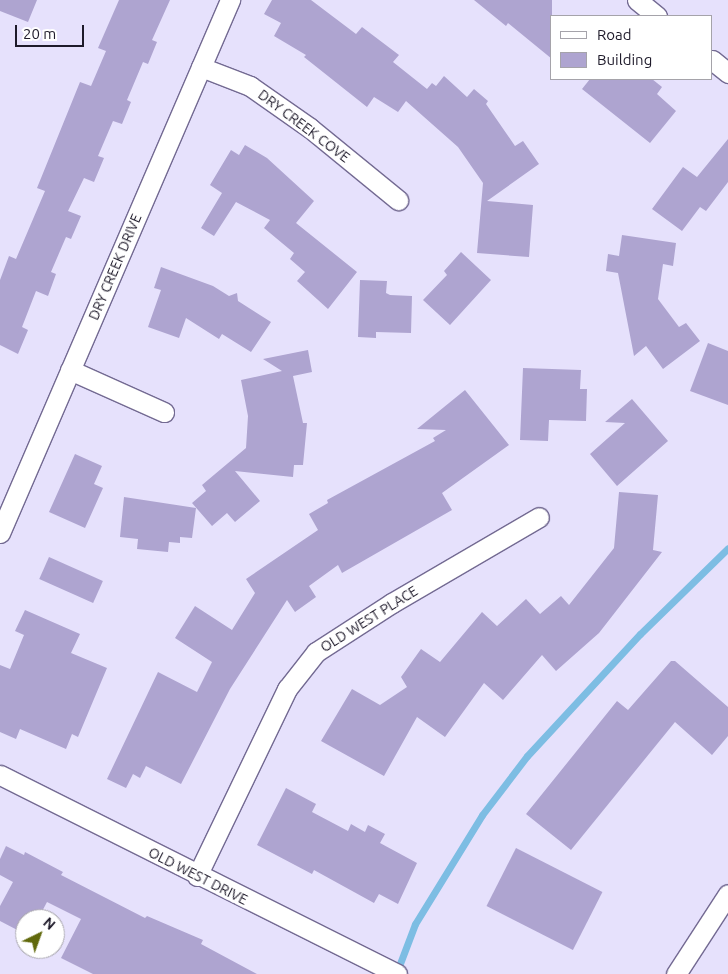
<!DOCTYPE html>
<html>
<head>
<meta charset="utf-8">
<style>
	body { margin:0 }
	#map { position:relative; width:728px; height:974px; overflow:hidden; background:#e6e1fc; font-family:Ubuntu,sans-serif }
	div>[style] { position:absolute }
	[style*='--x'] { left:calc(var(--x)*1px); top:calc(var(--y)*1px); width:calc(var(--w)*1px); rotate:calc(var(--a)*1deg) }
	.stream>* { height:7px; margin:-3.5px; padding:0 3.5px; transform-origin:3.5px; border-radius:3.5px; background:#7dbde3 }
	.building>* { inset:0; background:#aea4d0; transform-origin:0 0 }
	.roads { filter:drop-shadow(1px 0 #736a92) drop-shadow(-1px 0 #736a92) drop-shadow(0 1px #736a92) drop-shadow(0 -1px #736a92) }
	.street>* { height:19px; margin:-9.5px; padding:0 9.5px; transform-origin:9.5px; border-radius:9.5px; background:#fff }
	span { translate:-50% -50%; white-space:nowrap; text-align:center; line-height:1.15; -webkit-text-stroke:5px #fff; paint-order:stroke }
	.street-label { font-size:14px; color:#1e1a2a }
	.legend { position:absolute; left:550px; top:15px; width:162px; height:65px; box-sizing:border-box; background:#fff; border:1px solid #a5a3aa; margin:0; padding:6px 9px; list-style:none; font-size:15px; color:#1e1a2a }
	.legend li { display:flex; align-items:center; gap:10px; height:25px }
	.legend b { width:25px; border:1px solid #a5a3aa }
	.north { position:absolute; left:15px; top:909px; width:50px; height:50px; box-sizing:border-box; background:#fff; border:1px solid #a5a3aa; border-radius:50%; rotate:42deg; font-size:14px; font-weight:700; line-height:20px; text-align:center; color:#1e1a2a }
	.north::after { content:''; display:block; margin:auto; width:18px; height:22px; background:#61690c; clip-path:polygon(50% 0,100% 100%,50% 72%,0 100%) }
	.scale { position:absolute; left:15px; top:25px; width:69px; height:22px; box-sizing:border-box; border:2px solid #1e1a2a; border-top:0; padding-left:6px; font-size:15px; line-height:18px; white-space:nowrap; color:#1e1a2a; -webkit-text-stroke:4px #fff; paint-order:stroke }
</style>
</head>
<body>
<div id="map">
	<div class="stream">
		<div style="--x:396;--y:974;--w:53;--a:-69.2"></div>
		<div style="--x:415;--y:924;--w:128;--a:-58.4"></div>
		<div style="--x:482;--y:815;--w:74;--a:-52.7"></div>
		<div style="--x:527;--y:756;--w:166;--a:-47.2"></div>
		<div style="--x:640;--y:634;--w:123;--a:-44.3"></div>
	</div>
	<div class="building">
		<div style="clip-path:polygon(0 0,37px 0,28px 22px,0 11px)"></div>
		<div style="clip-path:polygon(119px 0,170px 0,152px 40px,157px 42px,148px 64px,143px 62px,127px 100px,131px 102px,122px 124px,113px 121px,98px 156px,104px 158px,94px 182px,84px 178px,68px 211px,81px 216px,71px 239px,66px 237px,51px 272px,56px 274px,48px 296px,36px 291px,22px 327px,28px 330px,18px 354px,0 345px,0 280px,9px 256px,16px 259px,45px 191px,37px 188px,80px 82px,91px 86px,106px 51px,98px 48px)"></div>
		<div style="clip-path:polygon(272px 0,311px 0,356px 34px,362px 27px,399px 55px,393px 62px,427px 89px,432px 83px,436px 86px,444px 76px,467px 97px,474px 89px,488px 101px,486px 104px,515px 146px,523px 141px,539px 164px,487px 201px,533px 205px,529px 257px,477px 253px,483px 183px,458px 147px,406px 101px,398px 112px,374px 97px,367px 107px,304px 57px,306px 55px,274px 36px,281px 23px,264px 14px)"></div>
		<div style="clip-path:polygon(474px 0,552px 0,552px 59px,508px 23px,506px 26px)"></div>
		<div style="clip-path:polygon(590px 79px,652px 79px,662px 87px,657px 94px,676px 111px,650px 143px,582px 89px)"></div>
		<div style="clip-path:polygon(728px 139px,728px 182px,706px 211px,700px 207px,682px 231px,652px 209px,683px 167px,697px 177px)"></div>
		<div style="clip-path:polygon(245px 145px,267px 158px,314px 201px,296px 223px,357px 272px,328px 309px,297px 281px,305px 272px,290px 259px,294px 253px,264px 228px,270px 220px,236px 202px,214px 236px,201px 228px,222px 193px,210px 185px,231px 150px,239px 155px)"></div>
		<div style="clip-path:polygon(622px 235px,676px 243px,673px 266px,663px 264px,658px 299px,679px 327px,686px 323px,700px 341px,663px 369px,646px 346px,634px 356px,618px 273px,606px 271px,608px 254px,619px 256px)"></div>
		<div style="clip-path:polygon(461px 252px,491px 280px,450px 325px,423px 300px,447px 275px,444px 271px)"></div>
		<div style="clip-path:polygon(161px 267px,213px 286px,229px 296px,237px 293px,238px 301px,271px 322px,251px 352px,222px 334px,219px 339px,186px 318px,179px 338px,148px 327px,161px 290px,154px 288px)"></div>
		<div style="clip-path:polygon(360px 280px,387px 281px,386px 293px,390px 295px,412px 296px,411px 333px,376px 332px,376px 338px,358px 337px)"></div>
		<div style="clip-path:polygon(708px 343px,728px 351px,728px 405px,690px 391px)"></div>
		<div style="clip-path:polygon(308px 350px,312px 372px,293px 376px,303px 423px,307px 423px,303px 465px,294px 465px,293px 477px,235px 471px,260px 501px,235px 522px,227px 513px,212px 526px,192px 503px,206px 491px,202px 485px,246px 448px,248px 416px,241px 380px,282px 371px,263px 359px)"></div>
		<div style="clip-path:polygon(523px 368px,581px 370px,580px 389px,587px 389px,586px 421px,549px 420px,548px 441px,520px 440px)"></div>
		<div style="clip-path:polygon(465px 390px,509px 445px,442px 493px,452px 510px,342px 573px,338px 565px,309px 586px,316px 597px,295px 612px,287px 600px,230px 689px,181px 784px,146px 766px,140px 778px,133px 774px,126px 788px,107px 779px,158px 672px,197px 692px,212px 662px,175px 638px,195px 606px,232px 630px,255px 593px,246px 579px,318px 530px,309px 514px,328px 503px,327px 500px,435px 441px,433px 438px,446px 430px,417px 429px)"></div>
		<div style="clip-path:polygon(632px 399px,668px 441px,617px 486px,590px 454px,625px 423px,605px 422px)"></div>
		<div style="clip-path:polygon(75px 454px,102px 466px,94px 484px,103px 488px,85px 528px,49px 512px)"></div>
		<div style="clip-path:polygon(619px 492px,658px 495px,653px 550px,662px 552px,599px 633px,556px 671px,542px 655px,503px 700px,484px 683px,445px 737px,417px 717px,384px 776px,321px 741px,352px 689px,380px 705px,407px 687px,401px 677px,421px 649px,440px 662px,482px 612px,497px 626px,526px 599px,540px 614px,561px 596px,569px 605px,614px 548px)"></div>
		<div style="clip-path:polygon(124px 497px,196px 508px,192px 538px,180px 537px,180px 543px,169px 542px,168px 552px,137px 549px,138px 539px,120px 537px)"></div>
		<div style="left:49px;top:557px;width:59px;height:24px;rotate:24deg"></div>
		<div style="clip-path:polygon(25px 610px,80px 634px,71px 653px,107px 668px,78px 737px,72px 734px,66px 749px,20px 729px,16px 739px,0 732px,0 665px,10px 669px,24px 635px,15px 631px)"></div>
		<div style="clip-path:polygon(671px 661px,675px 661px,728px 707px,728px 736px,712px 755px,675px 722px,571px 850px,526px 814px,617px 701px,628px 710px)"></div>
		<div style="clip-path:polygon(286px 788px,316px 804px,312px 812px,348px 831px,351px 824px,365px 832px,368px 825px,385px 834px,380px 843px,417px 863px,398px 904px,379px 894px,374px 903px,314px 870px,312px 874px,257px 845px)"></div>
		<div style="clip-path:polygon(6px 846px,24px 855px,25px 852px,63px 872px,61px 875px,145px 918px,147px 916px,203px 940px,201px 944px,257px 974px,93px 974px,61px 958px,81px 919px,47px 902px,38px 919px,25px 919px,25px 934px,0 921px,0 906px,13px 882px,0 875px,0 859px)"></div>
		<div style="left:516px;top:848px;width:97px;height:65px;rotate:27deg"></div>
	</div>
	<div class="roads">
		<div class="street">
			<div style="--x:637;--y:0;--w:26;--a:39"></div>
			<div style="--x:712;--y:60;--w:21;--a:39"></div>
			<div style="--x:201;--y:67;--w:53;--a:21.2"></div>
			<div style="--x:250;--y:86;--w:73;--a:35"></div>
			<div style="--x:310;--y:128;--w:114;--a:39.3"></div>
			<div style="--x:70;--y:370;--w:103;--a:24.1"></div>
			<div style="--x:0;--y:533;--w:581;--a:-66.66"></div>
			<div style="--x:0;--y:775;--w:444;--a:26.6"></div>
			<div style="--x:197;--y:876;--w:208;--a:-64.3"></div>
			<div style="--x:287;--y:689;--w:47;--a:-51.9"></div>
			<div style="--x:316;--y:652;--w:90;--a:-32.8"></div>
			<div style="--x:392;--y:603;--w:170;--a:-30.3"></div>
			<div style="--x:676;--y:974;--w:95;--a:-57"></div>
		</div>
	</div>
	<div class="street-label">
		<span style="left:304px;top:126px;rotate:37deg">DRY CREEK COVE</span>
		<span style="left:115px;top:267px;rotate:-67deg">DRY CREEK DRIVE</span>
		<span style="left:369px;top:619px;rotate:-32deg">OLD WEST PLACE</span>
		<span style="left:198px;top:876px;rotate:27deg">OLD WEST DRIVE</span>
	</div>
	<ul class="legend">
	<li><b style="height:6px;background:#fff"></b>Road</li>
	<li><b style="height:14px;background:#aea4d0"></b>Building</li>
	</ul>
	<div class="north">N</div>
	<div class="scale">20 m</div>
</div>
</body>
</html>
